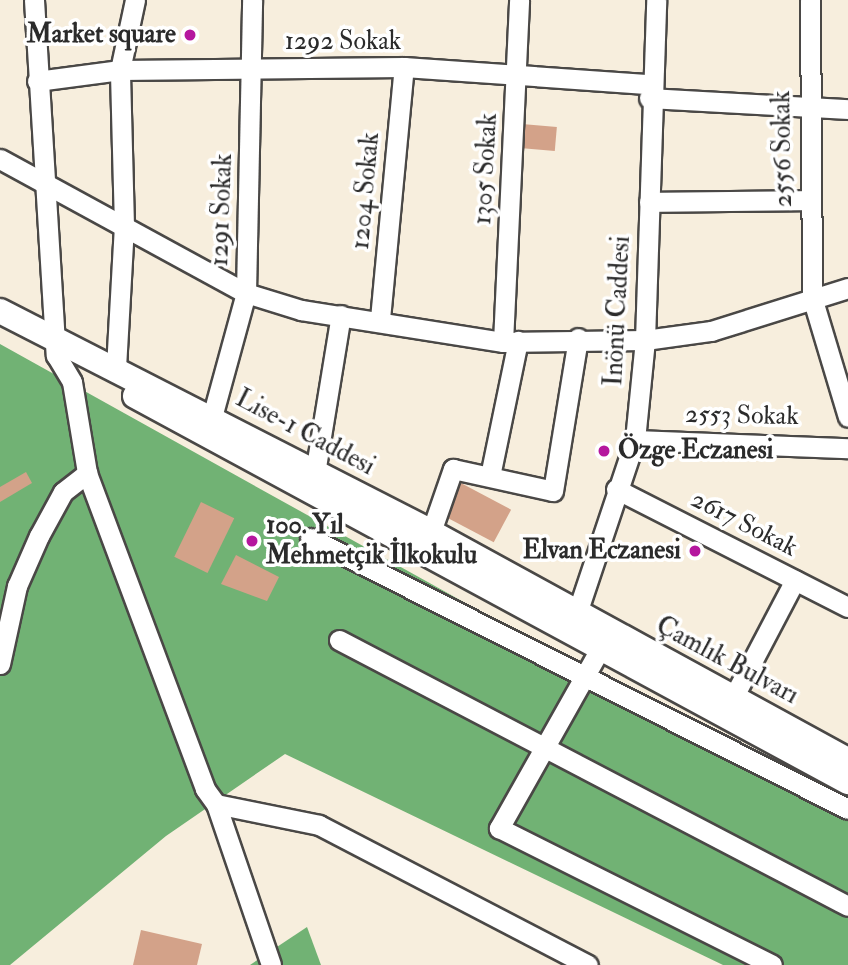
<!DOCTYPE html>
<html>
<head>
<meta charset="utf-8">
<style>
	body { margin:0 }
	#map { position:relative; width:848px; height:965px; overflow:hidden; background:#f7eedd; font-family:"IM FELL Double Pica",serif }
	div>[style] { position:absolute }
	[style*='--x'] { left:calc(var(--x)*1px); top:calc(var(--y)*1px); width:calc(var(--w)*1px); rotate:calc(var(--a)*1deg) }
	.forest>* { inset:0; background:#71b274 }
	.building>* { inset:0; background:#d3a289; transform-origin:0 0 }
	.roads { filter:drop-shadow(2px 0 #4a4846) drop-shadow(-2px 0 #4a4846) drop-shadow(0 2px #4a4846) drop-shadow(0 -2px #4a4846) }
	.minor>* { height:19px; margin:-9.5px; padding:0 9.5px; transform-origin:9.5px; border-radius:9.5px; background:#fff }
	.major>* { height:24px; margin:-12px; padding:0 12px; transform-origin:12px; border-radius:12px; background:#fff }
	.dots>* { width:19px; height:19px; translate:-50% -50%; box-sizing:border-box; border:4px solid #fff; border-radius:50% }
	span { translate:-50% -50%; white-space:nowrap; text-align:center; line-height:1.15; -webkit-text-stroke:7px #fff; paint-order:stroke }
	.poi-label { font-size:26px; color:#2b2b2b; font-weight:700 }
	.right { translate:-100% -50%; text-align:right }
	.left { translate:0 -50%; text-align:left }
	.street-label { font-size:26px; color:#2b2b2b }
</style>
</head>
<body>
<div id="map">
	<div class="forest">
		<div style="clip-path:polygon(0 344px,848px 816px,848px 965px,723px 965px,285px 754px,166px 836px,10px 965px,0 965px)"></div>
		<div style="clip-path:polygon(307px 927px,321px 965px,250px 965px)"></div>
	</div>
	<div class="building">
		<div style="left:522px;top:124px;width:35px;height:24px;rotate:5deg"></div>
		<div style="clip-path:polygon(26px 472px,32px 483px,0 502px,0 487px)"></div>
		<div style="left:459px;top:482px;width:59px;height:37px;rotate:28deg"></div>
		<div style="left:201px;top:502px;width:37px;height:61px;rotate:26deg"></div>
		<div style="clip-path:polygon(236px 555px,279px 577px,267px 601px,221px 584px)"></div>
		<div style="clip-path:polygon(141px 930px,202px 944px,197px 965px,133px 965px)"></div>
	</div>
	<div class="roads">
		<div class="minor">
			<div style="--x:34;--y:0;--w:356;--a:86.5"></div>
			<div style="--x:56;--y:355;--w:31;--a:59"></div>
			<div style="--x:72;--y:382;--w:92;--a:80.6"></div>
			<div style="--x:87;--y:473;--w:337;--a:69.5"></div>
			<div style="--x:205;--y:789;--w:19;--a:54"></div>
			<div style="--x:216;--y:804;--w:105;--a:11.5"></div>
			<div style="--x:319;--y:825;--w:303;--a:27.5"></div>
			<div style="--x:810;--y:0;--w:297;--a:89.6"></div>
			<div style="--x:812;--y:297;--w:125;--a:73.3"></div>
			<div style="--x:37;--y:81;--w:84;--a:-7.5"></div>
			<div style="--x:120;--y:70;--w:284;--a:-0.6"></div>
			<div style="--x:404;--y:67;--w:246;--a:4"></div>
			<div style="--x:649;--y:98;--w:199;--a:3.2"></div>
			<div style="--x:0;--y:159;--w:280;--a:28.6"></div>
			<div style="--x:246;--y:293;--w:58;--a:17.2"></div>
			<div style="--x:301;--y:310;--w:205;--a:9"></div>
			<div style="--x:503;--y:342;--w:142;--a:-0.8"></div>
			<div style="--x:645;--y:340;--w:67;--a:-7.8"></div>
			<div style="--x:711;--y:331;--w:144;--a:-17.4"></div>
			<div style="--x:649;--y:202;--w:161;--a:-0.7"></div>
			<div style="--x:380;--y:319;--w:253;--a:-84.6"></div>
			<div style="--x:503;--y:342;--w:342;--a:-87.3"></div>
			<div style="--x:116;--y:368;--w:142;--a:-86.8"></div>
			<div style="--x:124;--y:226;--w:156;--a:-91.5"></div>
			<div style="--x:120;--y:70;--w:72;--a:-77.9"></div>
			<div style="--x:212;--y:417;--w:129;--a:-74.7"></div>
			<div style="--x:246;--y:293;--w:293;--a:-88.8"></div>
			<div style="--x:635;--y:440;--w:213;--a:2.2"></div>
			<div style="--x:315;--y:473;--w:160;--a:-80.7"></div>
			<div style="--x:490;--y:476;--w:138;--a:-78.3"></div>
			<div style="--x:616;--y:489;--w:260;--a:27"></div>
			<div style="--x:431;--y:532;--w:67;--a:-70.8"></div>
			<div style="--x:453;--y:469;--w:102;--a:12.4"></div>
			<div style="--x:553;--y:491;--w:155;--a:-80.7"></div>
			<div style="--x:310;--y:538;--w:602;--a:26.74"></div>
			<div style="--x:573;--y:625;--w:195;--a:-71.5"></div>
			<div style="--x:635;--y:440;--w:100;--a:-84.3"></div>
			<div style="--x:645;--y:340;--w:340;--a:-88.1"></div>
			<div style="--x:339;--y:640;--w:574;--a:27.59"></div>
			<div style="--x:600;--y:649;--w:206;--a:119.4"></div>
			<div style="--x:499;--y:828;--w:305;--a:26.6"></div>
			<div style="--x:0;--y:664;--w:80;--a:-77.7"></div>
			<div style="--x:17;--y:586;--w:55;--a:-66.3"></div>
			<div style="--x:39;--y:536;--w:50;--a:-61.4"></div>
			<div style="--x:63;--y:492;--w:31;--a:-38"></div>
			<div style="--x:733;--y:698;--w:133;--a:-62.3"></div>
			<div style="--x:216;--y:804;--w:170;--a:71.1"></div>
		</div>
		<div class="major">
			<div style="--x:0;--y:311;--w:484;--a:27.1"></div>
			<div style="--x:431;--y:532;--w:475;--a:28.7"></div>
			<div style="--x:135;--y:396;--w:811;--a:28.43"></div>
		</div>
	</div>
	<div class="dots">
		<div style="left:190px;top:35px;background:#b5179e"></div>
		<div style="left:604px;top:451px;background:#b5179e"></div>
		<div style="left:252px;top:541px;background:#b5179e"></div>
		<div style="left:695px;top:551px;background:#b5179e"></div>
	</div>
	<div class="poi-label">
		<span class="right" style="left:176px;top:35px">Market square</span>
		<span class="left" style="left:618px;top:451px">Özge Eczanesi</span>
		<span class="left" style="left:266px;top:541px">100. Yıl<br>Mehmetçik İlkokulu</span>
		<span class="right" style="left:681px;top:551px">Elvan Eczanesi</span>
	</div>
	<div class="street-label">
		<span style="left:343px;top:42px">1292 Sokak</span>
		<span style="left:783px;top:149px;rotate:-91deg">2556 Sokak</span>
		<span style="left:486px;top:169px;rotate:-87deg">1305 Sokak</span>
		<span style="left:366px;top:191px;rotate:-85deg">1204 Sokak</span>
		<span style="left:222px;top:210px;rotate:-88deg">1291 Sokak</span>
		<span style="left:618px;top:311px;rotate:-87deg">Inönü Caddesi</span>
		<span style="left:742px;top:416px;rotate:1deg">2553 Sokak</span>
		<span style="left:305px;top:433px;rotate:28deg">Lise-1 Caddesi</span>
		<span style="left:744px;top:524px;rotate:27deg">2617 Sokak</span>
		<span style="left:727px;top:661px;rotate:28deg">Çamlık Bulvarı</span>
	</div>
</div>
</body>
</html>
